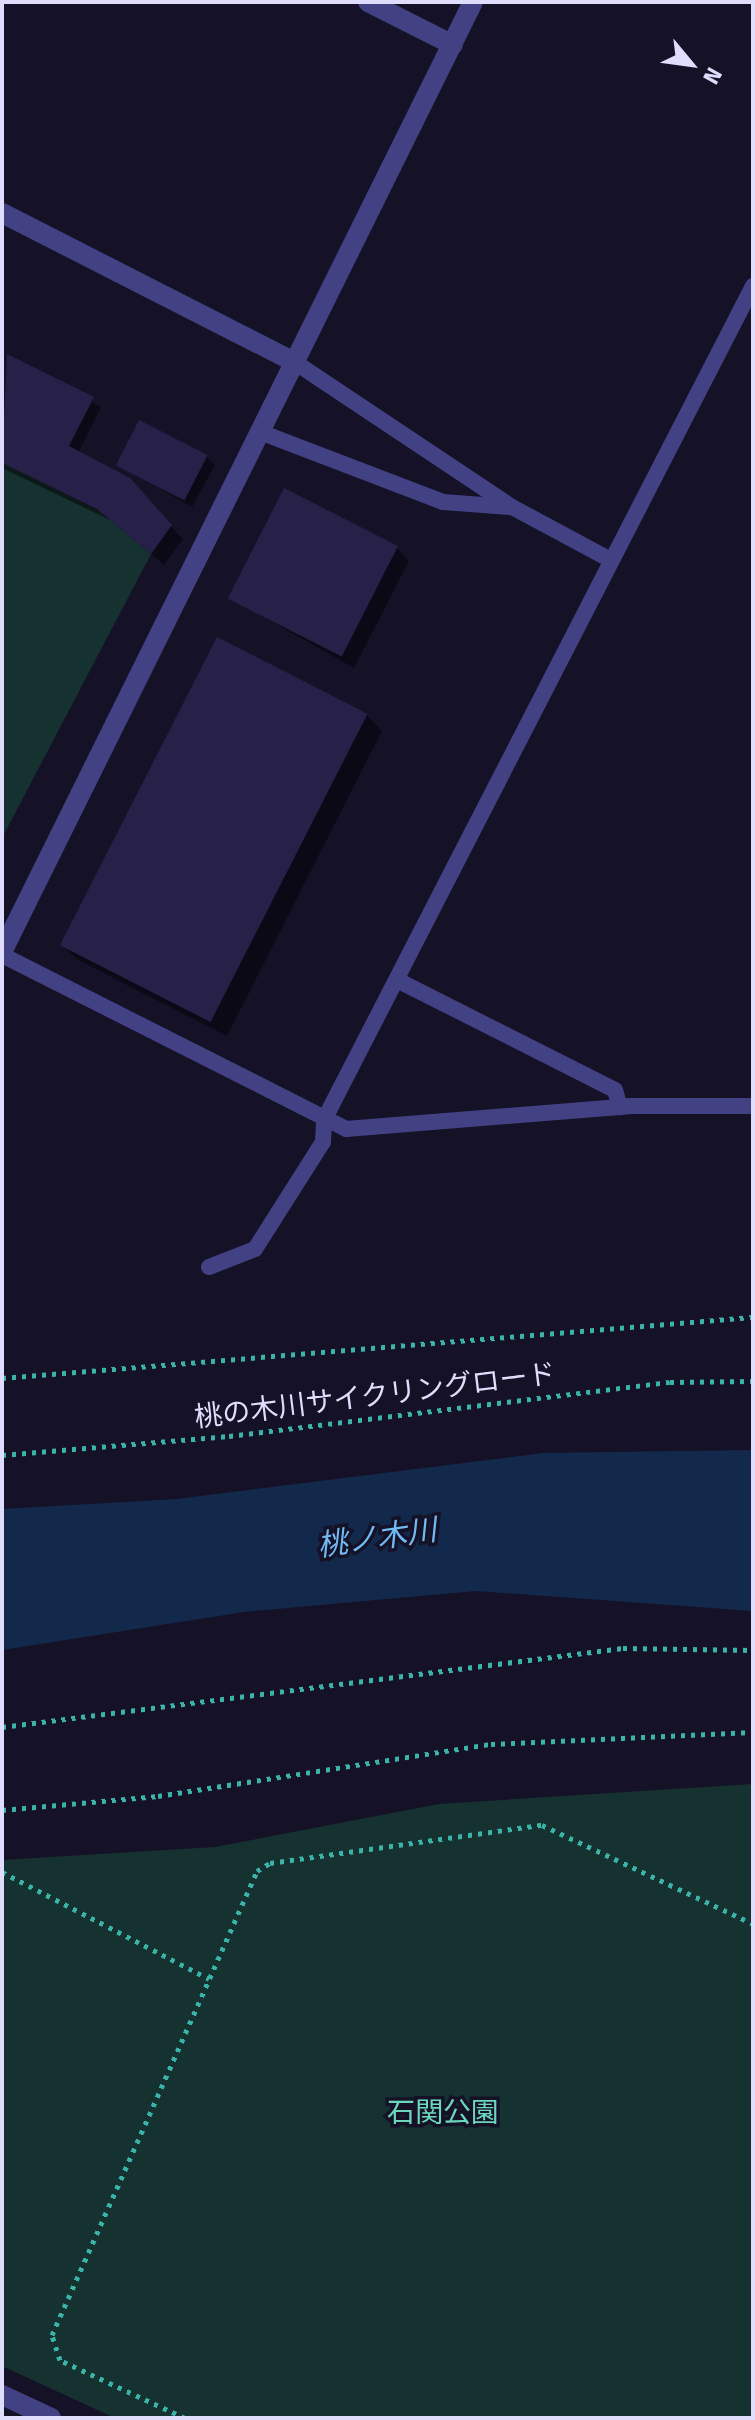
<!DOCTYPE html>
<html>
<head>
<meta charset="utf-8">
<style>
	body { margin:0 }
	#map { position:relative; width:755px; height:2420px; overflow:hidden; background:#151228; font-family:"Fira Sans","Noto Sans JP",sans-serif }
	div>[style] { position:absolute }
	[style*='--x'] { left:calc(var(--x)*1px); top:calc(var(--y)*1px); width:calc(var(--w)*1px); rotate:calc(var(--a)*1deg) }
	.green>* { inset:0; background:#163230 }
	.water>* { inset:0; background:#13294b }
	.shadow>* { inset:0; background:#0007 }
	.building>* { inset:0; background:#272048; transform-origin:0 0 }
	.path>* { height:5px; margin-top:-2.5px; transform-origin:0; background:repeating-linear-gradient(90deg,#3ab3a9 0 4px,transparent 0 10px) }
	.service>* { height:16px; margin:-8px; padding:0 8px; transform-origin:8px; border-radius:8px; background:#424183 }
	.minor>* { height:20px; margin:-10px; padding:0 10px; transform-origin:10px; border-radius:10px; background:#424183 }
	.tertiary>* { height:20px; margin:-10px; padding:0 10px; transform-origin:10px; border-radius:10px; background:#424183 }
	span { translate:-50% -50%; white-space:nowrap; text-align:center; line-height:1.15; -webkit-text-stroke:7px #151228; paint-order:stroke }
	.street-label { font-size:28px; color:#dfdcfc }
	.park-label { font-size:28px; color:#6cd8bb }
	.water-label { font-size:30px; color:#71bbf5; font-style:italic }
	.frame { position:absolute; inset:0; border:4px solid #dfdcfc; pointer-events:none }
	.north { position:absolute; left:651px; top:24px; width:80px; height:80px; -webkit-text-stroke:6px #151228; paint-order:stroke; rotate:119deg; font-size:22px; font-weight:700; line-height:32px; text-align:center; color:#dfdcfc }
	.north::after { content:''; display:block; margin:auto; width:28px; height:36px; background:#dfdcfc; clip-path:polygon(50% 0,100% 100%,50% 72%,0 100%) }
</style>
</head>
<body>
<div id="map">
	<div class="green">
		<div style="clip-path:polygon(2px 463px,97px 509px,151px 554px,2px 838px)"></div>
		<div style="clip-path:polygon(753px 1784px,753px 2418px,115px 2418px,2px 2366px,2px 1860px,215px 1847px,439px 1804px)"></div>
	</div>
	<div class="water">
		<div style="clip-path:polygon(753px 1450px,753px 1611px,476px 1591px,244px 1612px,2px 1650px,2px 1509px,177px 1499px,543px 1453px)"></div>
	</div>
	<div class="shadow">
		<div style="clip-path:polygon(8px 357px,101px 407px,78px 453px,121px 475px,183px 539px,164px 565px,112px 521px,2px 468px)"></div>
		<div style="clip-path:polygon(207px 457px,215px 465px,192px 507px,118px 464px)"></div>
		<div style="clip-path:polygon(397px 548px,409px 561px,354px 668px,229px 597px)"></div>
		<div style="clip-path:polygon(367px 715px,382px 731px,227px 1036px,78px 960px,62px 945px)"></div>
	</div>
	<div class="building">
		<div style="clip-path:polygon(7px 354px,94px 397px,69px 446px,130px 478px,172px 525px,151px 554px,97px 509px,2px 463px)"></div>
		<div style="left:139px;top:420px;width:77px;height:51px;rotate:27deg"></div>
		<div style="left:284px;top:488px;width:128px;height:124px;rotate:27deg"></div>
		<div style="left:217px;top:637px;width:169px;height:346px;rotate:27deg"></div>
	</div>
	<div class="path">
		<div style="--x:2;--y:1378;--w:753;--a:-4.64"></div>
		<div style="--x:2;--y:1455;--w:228;--a:-4.8"></div>
		<div style="--x:229;--y:1436;--w:444;--a:-7"></div>
		<div style="--x:670;--y:1382;--w:83;--a:-0.7"></div>
		<div style="--x:2;--y:1727;--w:626;--a:-7.25"></div>
		<div style="--x:623;--y:1648;--w:130;--a:0.9"></div>
		<div style="--x:2;--y:1810;--w:157;--a:-5.1"></div>
		<div style="--x:158;--y:1796;--w:337;--a:-8.9"></div>
		<div style="--x:491;--y:1744;--w:262;--a:-2.6"></div>
		<div style="--x:2;--y:1872;--w:233;--a:27.3"></div>
		<div style="--x:185;--y:2418;--w:138;--a:-155.1"></div>
		<div style="--x:60;--y:2360;--w:26;--a:-108"></div>
		<div style="--x:52;--y:2335;--w:507;--a:-66.16"></div>
		<div style="--x:257;--y:1871;--w:15;--a:-32"></div>
		<div style="--x:270;--y:1863;--w:275;--a:-8"></div>
		<div style="--x:542;--y:1825;--w:233;--a:25.1"></div>
	</div>
	<div class="service">
		<div style="--x:296;--y:363;--w:260;--a:33.7"></div>
		<div style="--x:512;--y:507;--w:112;--a:28.2"></div>
		<div style="--x:260;--y:432;--w:196;--a:20.9"></div>
		<div style="--x:443;--y:502;--w:67;--a:4.3"></div>
		<div style="--x:2;--y:955;--w:386;--a:26.8"></div>
		<div style="--x:346;--y:1129;--w:284;--a:-4.6"></div>
		<div style="--x:629;--y:1106;--w:124;--a:0"></div>
		<div style="--x:397;--y:980;--w:244;--a:26.8"></div>
		<div style="--x:615;--y:1090;--w:18;--a:74"></div>
		<div style="--x:209;--y:1267;--w:49;--a:-21.4"></div>
		<div style="--x:255;--y:1249;--w:127;--a:-57.6"></div>
		<div style="--x:323;--y:1142;--w:22;--a:-87"></div>
		<div style="--x:324;--y:1120;--w:938;--a:-62.78"></div>
	</div>
	<div class="minor">
		<div style="--x:368;--y:2;--w:95;--a:26.8"></div>
	</div>
	<div class="tertiary">
		<div style="--x:2;--y:213;--w:330;--a:27"></div>
		<div style="--x:2;--y:952;--w:1060;--a:-63.63"></div>
		<div style="--x:2;--y:2395;--w:54;--a:25.1"></div>
	</div>
	<div class="street-label">
		<span style="left:375px;top:1396px;rotate:-7deg">桃の木川サイクリングロード</span>
	</div>
	<div class="park-label">
		<span style="left:443px;top:2113px">石関公園</span>
	</div>
	<div class="water-label">
		<span style="left:377px;top:1538px;rotate:-8deg">桃ノ木川</span>
	</div>
	<div class="frame"></div>
	<div class="north">N</div>
</div>
</body>
</html>
